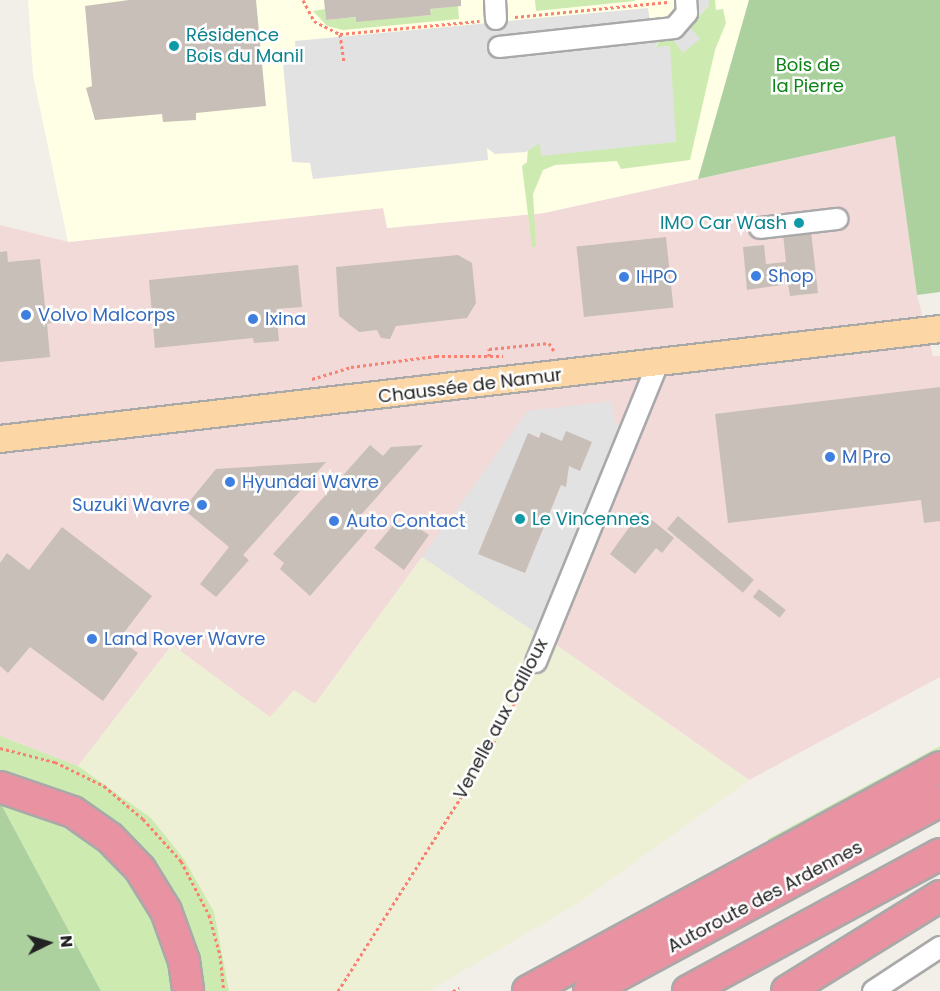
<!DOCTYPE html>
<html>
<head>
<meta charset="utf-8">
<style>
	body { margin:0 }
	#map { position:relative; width:940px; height:991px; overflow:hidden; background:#f2efe9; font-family:Poppins,sans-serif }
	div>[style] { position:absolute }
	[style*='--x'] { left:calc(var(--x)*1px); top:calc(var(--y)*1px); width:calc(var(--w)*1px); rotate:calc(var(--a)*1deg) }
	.commercial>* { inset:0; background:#f2dad9 }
	.education>* { inset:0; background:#ffffe5 }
	.farmland>* { inset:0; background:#eef0d5 }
	.grass>* { inset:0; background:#cdebb0 }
	.forest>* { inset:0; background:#add19e }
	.parking>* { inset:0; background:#e2e2e2 }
	.building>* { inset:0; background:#c7bfb8; transform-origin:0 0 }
	.path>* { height:3px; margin-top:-1.5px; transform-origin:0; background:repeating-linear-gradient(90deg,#fa8072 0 3px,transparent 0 6px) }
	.roads { filter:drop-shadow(2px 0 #a9a9a9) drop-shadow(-2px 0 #a9a9a9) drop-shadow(0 2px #a9a9a9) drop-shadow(0 -2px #a9a9a9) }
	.minor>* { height:20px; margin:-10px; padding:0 10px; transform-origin:10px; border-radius:10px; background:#fff }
	.major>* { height:26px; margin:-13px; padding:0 13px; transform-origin:13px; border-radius:13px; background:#fcd6a4 }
	.highway>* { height:30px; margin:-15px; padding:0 15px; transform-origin:15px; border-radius:15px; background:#e892a2 }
	.dots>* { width:16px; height:16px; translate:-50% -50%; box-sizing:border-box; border:3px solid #fff; border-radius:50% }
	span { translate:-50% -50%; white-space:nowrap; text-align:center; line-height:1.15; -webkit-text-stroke:5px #fff; paint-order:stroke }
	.culture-label { font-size:18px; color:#0d838f }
	.left { translate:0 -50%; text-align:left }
	.right { translate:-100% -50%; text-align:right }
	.park-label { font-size:18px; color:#0c8416 }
	.shop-label { font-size:18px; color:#366cbe }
	.street-label { font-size:18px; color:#222 }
	.north { position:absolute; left:18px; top:913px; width:60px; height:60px; -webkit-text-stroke:4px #fff; paint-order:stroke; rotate:85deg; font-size:16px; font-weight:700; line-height:24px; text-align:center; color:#222 }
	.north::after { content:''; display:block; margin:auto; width:21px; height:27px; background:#222; clip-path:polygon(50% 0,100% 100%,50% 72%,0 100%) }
</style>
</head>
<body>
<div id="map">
	<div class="commercial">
		<div style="clip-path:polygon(895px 136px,917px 295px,933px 356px,940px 356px,940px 677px,749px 780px,549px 640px,422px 557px,315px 704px,271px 718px,172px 645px,78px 766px,0 736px,0 225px,69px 242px,384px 208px,387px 228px,544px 213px)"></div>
	</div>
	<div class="education">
		<div style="clip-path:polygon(28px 0,749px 0,698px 179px,544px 213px,387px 228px,383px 208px,68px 242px,33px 75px)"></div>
	</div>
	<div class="farmland">
		<div style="clip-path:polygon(422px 557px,549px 640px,749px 780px,578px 903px,429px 991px,229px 991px,228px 980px,184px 859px,151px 818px,78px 766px,172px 645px,270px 717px,294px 690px,315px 704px)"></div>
	</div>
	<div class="grass">
		<div style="clip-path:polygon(535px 0,635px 0,635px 1px,536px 11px)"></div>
		<div style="clip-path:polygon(709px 0,715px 0,716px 10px,723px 9px,726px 23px,715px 50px,690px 160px,621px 169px,617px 161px,555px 165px,543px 170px,533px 194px,536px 247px,532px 247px,522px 166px,527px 162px,528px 148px,540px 142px,542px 156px,669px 46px,655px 48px,659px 42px,673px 39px,683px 52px,690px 27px,709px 5px)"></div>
		<div style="clip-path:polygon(458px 6px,459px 19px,343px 30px,327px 26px,313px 11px,325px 9px,326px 20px,356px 17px,356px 21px,431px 15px,430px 9px)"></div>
		<div style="clip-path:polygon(0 736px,78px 766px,151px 818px,184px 859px,214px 912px,229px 991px,198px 991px,143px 860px,0 777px)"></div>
		<div style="clip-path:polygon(940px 746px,940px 752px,769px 847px,768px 839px)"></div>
		<div style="clip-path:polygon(1px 804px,40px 815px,75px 834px,105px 857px,135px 891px,153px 924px,168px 964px,172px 991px,101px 991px)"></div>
	</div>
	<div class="forest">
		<div style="clip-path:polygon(749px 0,940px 0,940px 292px,917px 295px,895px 136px,698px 179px)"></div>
		<div style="clip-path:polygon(0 804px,1px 804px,101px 991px,0 991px)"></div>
	</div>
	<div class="parking">
		<div style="clip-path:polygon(677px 0,709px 0,709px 5px,690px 27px,700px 39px,683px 53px,673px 39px,659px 42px,655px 47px,670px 46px,676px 142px,541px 156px,540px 143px,526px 152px,495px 154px,487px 148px,488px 160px,313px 179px,310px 163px,292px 162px,283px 63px,296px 61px,295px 41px,648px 8px,650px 23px,671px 21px,678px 11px)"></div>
		<div style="clip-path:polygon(evenodd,612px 401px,615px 423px,622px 427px,539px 635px,422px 557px,528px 411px,612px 401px,566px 431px,592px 442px,580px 471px,569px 466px,525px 573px,479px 554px,528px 434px,562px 441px,566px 431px)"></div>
	</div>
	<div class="building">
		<div style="clip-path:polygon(129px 0,256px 0,266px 106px,196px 113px,196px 120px,163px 122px,162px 114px,95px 120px,86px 88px,92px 86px,85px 6px)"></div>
		<div style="clip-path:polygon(324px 0,461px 0,461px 6px,430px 9px,431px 15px,356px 22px,356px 17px,326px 20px)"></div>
		<div style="clip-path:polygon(811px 231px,818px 293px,790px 296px,788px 284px,747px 290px,743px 247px,764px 245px,766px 264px,786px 262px,783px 234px)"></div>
		<div style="left:666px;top:237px;width:71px;height:90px;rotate:84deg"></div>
		<div style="clip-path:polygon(7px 251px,8px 262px,40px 259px,45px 306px,50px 306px,52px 323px,47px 324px,50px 357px,0 362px,0 252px)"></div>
		<div style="clip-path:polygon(458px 255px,472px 263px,476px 303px,467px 318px,396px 326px,390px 339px,381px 338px,377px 330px,359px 332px,339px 316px,336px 267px)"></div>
		<div style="clip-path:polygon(298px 265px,302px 307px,276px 309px,279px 341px,254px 343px,253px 338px,155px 348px,149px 280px)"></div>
		<div style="clip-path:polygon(940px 387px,940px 521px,924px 523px,921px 500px,728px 523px,715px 414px)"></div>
		<div style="clip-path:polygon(566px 431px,592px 442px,580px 471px,569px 466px,566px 487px,561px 485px,525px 573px,478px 554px,528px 433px,539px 438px,541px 432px,562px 441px)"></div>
		<div style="clip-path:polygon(370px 445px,383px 456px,391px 447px,423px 445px,360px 516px,371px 526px,310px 596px,280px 569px,284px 563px,273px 554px)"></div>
		<div style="clip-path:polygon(326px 462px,243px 555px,249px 560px,216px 597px,200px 584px,229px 547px,183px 509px,216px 469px)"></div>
		<div style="clip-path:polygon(641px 511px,674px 538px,662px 553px,656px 548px,635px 574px,610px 554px)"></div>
		<div style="left:678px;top:516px;width:99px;height:17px;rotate:40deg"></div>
		<div style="clip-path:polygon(408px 521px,429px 535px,404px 570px,374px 548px,394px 524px,401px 530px)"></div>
		<div style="clip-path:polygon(62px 527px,152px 596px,119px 639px,138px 653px,103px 701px,30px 647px,8px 673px,0 666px,0 563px,7px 553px,29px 570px)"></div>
		<div style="left:759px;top:589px;width:34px;height:10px;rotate:38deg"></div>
	</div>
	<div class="path">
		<div style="--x:303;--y:0;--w:24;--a:62"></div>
		<div style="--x:314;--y:21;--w:29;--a:27"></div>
		<div style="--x:340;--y:34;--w:27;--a:82"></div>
		<div style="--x:515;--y:17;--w:153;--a:-5.6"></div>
		<div style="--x:340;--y:34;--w:140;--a:-5.3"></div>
		<div style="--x:489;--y:356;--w:7;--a:-90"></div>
		<div style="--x:489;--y:349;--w:60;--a:-5.7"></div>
		<div style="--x:549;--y:343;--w:9;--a:58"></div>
		<div style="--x:312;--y:379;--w:41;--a:-17.1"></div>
		<div style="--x:351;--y:367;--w:86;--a:-7.4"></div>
		<div style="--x:436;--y:356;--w:67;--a:0"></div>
		<div style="--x:0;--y:748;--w:57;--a:14.3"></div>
		<div style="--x:55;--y:762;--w:55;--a:26.1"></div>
		<div style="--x:104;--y:786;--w:51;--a:40.2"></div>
		<div style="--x:143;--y:819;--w:57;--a:47.9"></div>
		<div style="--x:181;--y:861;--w:61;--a:62.6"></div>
		<div style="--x:209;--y:915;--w:41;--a:74.6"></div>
		<div style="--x:220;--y:955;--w:36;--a:84"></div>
		<div style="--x:338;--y:991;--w:269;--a:-57.6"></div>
		<div style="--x:482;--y:764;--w:98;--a:-62.1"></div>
		<div style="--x:453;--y:991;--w:7;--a:-27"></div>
	</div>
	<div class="roads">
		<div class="minor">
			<div style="--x:495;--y:0;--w:19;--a:87"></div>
			<div style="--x:499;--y:47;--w:176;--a:-6.2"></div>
			<div style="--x:674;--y:28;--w:20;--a:-49"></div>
			<div style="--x:687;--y:13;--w:13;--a:-94"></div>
			<div style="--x:760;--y:228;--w:78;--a:-6.7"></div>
			<div style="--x:536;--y:662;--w:323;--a:-67.8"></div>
			<div style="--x:873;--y:991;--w:80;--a:-33.3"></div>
		</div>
		<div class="major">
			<div style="--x:0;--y:439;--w:946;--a:-6.67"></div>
		</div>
		<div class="highway">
			<div style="--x:0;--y:787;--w:77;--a:18.9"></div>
			<div style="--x:73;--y:812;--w:45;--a:35.1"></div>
			<div style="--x:110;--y:838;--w:43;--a:45.9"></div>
			<div style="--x:140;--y:869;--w:49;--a:58.2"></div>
			<div style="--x:166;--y:911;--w:53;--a:70.2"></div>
			<div style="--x:184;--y:961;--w:30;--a:82"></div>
			<div style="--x:528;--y:991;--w:469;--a:-28.5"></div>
			<div style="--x:589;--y:991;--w:399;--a:-28.4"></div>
			<div style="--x:688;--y:991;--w:287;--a:-28.5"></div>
			<div style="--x:787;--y:991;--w:180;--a:-31.8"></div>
		</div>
	</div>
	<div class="dots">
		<div style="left:174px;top:46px;background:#0f9aa8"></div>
		<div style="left:799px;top:223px;background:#0f9aa8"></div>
		<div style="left:756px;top:276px;background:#3f7fe0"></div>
		<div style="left:624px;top:277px;background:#3f7fe0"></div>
		<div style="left:26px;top:315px;background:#3f7fe0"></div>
		<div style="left:253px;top:319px;background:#3f7fe0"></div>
		<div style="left:830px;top:457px;background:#3f7fe0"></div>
		<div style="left:230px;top:482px;background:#3f7fe0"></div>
		<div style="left:202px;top:505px;background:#3f7fe0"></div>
		<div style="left:520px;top:519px;background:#0f9aa8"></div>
		<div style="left:334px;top:521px;background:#3f7fe0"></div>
		<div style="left:92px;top:639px;background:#3f7fe0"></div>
	</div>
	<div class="culture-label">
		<span class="left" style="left:186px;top:46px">Résidence<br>Bois du Manil</span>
		<span class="right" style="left:787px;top:223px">IMO Car Wash</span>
		<span class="left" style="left:532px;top:519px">Le Vincennes</span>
	</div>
	<div class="park-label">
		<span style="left:808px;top:76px">Bois de<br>la Pierre</span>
	</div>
	<div class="shop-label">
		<span class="left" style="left:768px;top:276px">Shop</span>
		<span class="left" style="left:636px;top:277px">IHPO</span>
		<span class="left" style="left:38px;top:315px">Volvo Malcorps</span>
		<span class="left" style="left:265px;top:319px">Ixina</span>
		<span class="left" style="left:842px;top:457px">M Pro</span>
		<span class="left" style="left:242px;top:482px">Hyundai Wavre</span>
		<span class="right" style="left:190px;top:505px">Suzuki Wavre</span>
		<span class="left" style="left:346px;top:521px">Auto Contact</span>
		<span class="left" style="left:104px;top:639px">Land Rover Wavre</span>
	</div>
	<div class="street-label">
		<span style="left:470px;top:386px;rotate:-7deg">Chaussée de Namur</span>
		<span style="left:501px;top:719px;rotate:-62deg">Venelle aux Cailloux</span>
		<span style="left:765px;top:897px;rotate:-28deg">Autoroute des Ardennes</span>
	</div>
	<div class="north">N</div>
</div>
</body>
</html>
